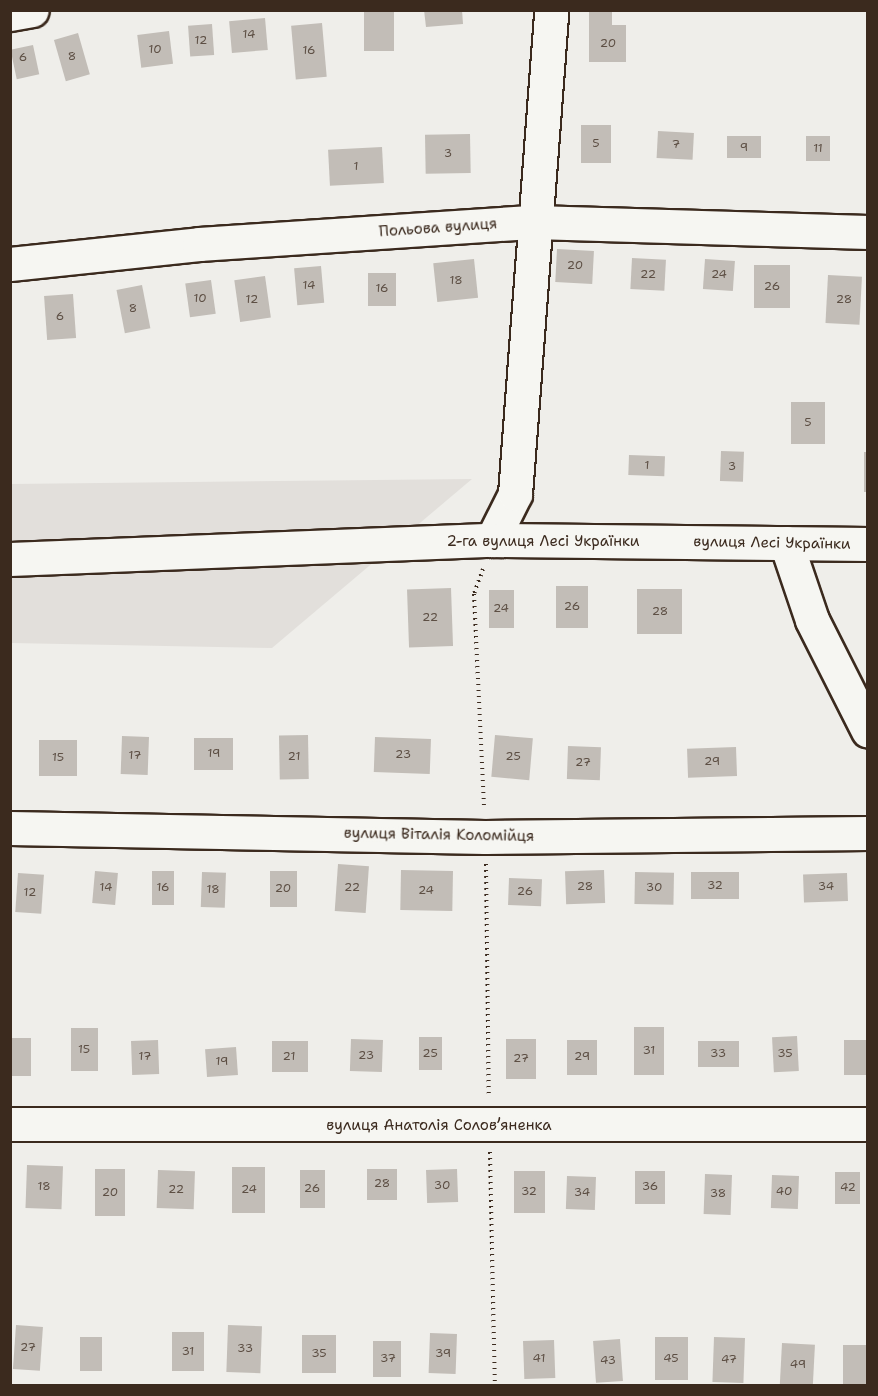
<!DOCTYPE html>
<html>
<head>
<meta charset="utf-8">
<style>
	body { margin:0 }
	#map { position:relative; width:878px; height:1396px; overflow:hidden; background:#efeeea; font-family:"Shantell Sans",sans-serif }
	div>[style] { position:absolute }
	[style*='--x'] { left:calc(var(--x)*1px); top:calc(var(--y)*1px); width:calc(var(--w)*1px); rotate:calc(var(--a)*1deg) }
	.built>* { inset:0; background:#e2dfdb }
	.building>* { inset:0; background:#c2bdb7; transform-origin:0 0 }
	.path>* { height:4px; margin-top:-2px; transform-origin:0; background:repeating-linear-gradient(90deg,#3b2a1e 0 1.5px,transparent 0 6px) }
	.roads { filter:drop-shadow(2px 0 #3b2a1e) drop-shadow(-2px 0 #3b2a1e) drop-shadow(0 2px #3b2a1e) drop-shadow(0 -2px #3b2a1e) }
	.minor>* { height:33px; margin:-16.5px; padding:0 16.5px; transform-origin:16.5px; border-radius:16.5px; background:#f6f6f2 }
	span { translate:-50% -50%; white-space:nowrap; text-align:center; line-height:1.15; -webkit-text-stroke:6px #f6f6f2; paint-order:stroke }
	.number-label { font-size:12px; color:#5d4f44 }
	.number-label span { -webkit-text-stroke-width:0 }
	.street-label { font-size:15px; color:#3b2a1e }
	.frame { position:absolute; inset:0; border:12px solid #3b2a1e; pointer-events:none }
</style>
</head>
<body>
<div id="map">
	<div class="built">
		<div style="clip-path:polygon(472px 479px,272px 648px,11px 643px,11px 484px)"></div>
	</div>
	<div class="building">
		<div style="left:364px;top:10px;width:30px;height:41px"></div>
		<div style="clip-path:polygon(424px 10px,462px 10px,463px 24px,426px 27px)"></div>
		<div style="clip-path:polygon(589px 10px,612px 10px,612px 25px,626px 25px,626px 62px,589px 62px)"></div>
		<div style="left:265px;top:18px;width:32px;height:36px;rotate:85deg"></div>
		<div style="left:322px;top:23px;width:54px;height:31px;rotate:85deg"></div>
		<div style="left:212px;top:24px;width:31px;height:24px;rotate:86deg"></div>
		<div style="left:169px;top:31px;width:33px;height:32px;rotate:83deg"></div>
		<div style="left:78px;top:33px;width:43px;height:25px;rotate:74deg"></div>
		<div style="left:33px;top:45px;width:30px;height:23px;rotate:78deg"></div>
		<div style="left:581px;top:125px;width:30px;height:38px"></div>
		<div style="left:658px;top:131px;width:36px;height:27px;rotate:3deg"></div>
		<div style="left:470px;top:134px;width:39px;height:45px;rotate:89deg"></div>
		<div style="left:761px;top:136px;width:22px;height:34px;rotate:90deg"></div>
		<div style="left:806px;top:136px;width:24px;height:25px"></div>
		<div style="left:382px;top:147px;width:36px;height:54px;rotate:87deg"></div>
		<div style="left:557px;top:249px;width:37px;height:33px;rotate:3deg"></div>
		<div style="left:632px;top:258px;width:34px;height:31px;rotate:3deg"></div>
		<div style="left:474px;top:259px;width:39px;height:41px;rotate:84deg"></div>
		<div style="left:705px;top:259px;width:30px;height:30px;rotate:4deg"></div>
		<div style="left:754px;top:265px;width:36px;height:43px"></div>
		<div style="left:321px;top:266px;width:37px;height:27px;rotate:85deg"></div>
		<div style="left:368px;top:273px;width:28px;height:33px"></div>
		<div style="left:828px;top:275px;width:34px;height:48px;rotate:3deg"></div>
		<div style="left:265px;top:276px;width:42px;height:31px;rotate:82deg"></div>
		<div style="left:211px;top:280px;width:34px;height:26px;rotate:82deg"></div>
		<div style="left:142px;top:285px;width:44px;height:26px;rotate:79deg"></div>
		<div style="left:73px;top:294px;width:44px;height:29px;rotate:86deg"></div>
		<div style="left:791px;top:402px;width:34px;height:42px"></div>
		<div style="left:721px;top:451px;width:23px;height:30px;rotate:2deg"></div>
		<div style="left:864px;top:452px;width:4px;height:40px"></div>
		<div style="left:629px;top:455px;width:36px;height:20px;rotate:2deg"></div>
		<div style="left:556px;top:586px;width:32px;height:42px"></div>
		<div style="left:451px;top:588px;width:58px;height:44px;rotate:88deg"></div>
		<div style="left:682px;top:589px;width:45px;height:45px;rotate:90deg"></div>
		<div style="left:489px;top:590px;width:25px;height:38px"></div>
		<div style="left:308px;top:735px;width:44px;height:29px;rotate:89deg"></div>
		<div style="left:495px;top:735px;width:38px;height:42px;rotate:5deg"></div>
		<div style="left:122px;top:736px;width:27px;height:38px;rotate:2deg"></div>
		<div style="left:375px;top:737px;width:56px;height:35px;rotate:2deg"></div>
		<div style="left:194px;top:738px;width:39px;height:32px"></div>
		<div style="left:39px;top:740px;width:38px;height:36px"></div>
		<div style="left:568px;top:746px;width:33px;height:33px;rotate:2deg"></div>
		<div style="left:736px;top:747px;width:29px;height:49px;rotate:88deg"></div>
		<div style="left:338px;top:864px;width:31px;height:47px;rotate:4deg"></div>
		<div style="left:401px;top:870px;width:52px;height:40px;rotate:1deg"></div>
		<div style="left:604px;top:870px;width:33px;height:39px;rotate:88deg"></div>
		<div style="left:95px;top:871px;width:23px;height:32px;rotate:5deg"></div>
		<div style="left:152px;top:871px;width:22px;height:34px"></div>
		<div style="left:270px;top:871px;width:27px;height:36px"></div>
		<div style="left:202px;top:872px;width:24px;height:35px;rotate:2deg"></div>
		<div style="left:635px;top:872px;width:39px;height:32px;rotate:1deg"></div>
		<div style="left:691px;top:872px;width:48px;height:27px"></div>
		<div style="left:18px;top:873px;width:26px;height:39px;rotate:4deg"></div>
		<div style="left:847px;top:873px;width:28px;height:44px;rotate:88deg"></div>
		<div style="left:509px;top:878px;width:33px;height:27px;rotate:2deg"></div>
		<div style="left:634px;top:1027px;width:30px;height:48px"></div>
		<div style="left:71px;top:1028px;width:27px;height:43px"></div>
		<div style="left:797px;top:1036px;width:35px;height:25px;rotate:87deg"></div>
		<div style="left:419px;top:1037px;width:23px;height:33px"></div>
		<div style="left:10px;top:1038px;width:21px;height:38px"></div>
		<div style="left:351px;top:1039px;width:32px;height:32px;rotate:2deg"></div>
		<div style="left:506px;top:1039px;width:30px;height:40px"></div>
		<div style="left:158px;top:1040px;width:34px;height:27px;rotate:88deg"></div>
		<div style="left:567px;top:1040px;width:30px;height:35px"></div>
		<div style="left:868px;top:1040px;width:35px;height:24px;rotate:90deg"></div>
		<div style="left:272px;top:1041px;width:36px;height:31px"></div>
		<div style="left:698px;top:1041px;width:41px;height:26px"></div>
		<div style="left:236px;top:1047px;width:28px;height:31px;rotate:86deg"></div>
		<div style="left:27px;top:1165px;width:36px;height:43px;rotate:2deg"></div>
		<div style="left:232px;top:1167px;width:33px;height:46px"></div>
		<div style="left:95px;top:1169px;width:30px;height:47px"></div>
		<div style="left:367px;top:1169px;width:30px;height:31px"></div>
		<div style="left:457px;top:1169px;width:33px;height:31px;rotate:88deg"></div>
		<div style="left:158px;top:1170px;width:37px;height:38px;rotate:2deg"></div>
		<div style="left:300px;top:1170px;width:25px;height:38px"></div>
		<div style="left:545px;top:1171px;width:42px;height:31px;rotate:90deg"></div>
		<div style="left:635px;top:1171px;width:30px;height:33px"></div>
		<div style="left:860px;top:1172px;width:32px;height:25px;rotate:90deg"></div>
		<div style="left:705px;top:1174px;width:27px;height:40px;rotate:2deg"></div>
		<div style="left:772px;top:1175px;width:27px;height:33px;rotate:2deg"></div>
		<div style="left:567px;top:1176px;width:29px;height:33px;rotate:2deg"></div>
		<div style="left:16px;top:1325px;width:27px;height:44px;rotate:4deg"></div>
		<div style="left:228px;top:1325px;width:34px;height:47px;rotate:2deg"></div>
		<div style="left:204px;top:1332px;width:39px;height:32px;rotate:90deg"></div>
		<div style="left:430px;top:1333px;width:27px;height:40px;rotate:2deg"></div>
		<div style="left:302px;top:1335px;width:34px;height:38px"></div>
		<div style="left:80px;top:1337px;width:22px;height:34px"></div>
		<div style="left:655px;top:1337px;width:33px;height:43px"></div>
		<div style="left:714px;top:1337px;width:31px;height:45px;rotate:2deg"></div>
		<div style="left:620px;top:1339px;width:42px;height:27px;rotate:86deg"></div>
		<div style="left:554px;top:1340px;width:38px;height:31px;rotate:88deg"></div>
		<div style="left:373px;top:1341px;width:28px;height:36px"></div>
		<div style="left:782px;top:1343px;width:33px;height:42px;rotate:3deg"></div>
		<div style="left:868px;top:1345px;width:40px;height:25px;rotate:90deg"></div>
	</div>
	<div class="path">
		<div style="--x:483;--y:569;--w:27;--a:110"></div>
		<div style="--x:474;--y:594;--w:215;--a:87.3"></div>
		<div style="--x:486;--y:864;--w:233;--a:89.3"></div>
		<div style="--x:490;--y:1152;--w:234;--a:88.8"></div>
	</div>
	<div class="roads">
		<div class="minor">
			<div style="--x:10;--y:14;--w:22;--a:-10"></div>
			<div style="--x:10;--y:264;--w:190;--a:-6"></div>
			<div style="--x:199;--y:244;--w:336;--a:-3.8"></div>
			<div style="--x:534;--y:222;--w:334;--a:1.7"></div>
			<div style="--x:492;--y:540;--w:51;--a:-63.4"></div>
			<div style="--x:515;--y:494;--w:485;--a:-85.7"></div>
			<div style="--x:786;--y:543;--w:81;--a:71.3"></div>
			<div style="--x:812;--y:620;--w:124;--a:63.2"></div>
			<div style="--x:10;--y:559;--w:482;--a:-2.3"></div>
			<div style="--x:492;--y:540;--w:376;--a:0.6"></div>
			<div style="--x:10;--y:828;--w:475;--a:1.1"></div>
			<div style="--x:485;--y:837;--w:383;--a:-0.6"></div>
			<div style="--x:10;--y:1124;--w:858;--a:0"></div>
		</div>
	</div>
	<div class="number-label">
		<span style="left:249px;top:35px">14</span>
		<span style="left:201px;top:41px">12</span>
		<span style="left:608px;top:44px">20</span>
		<span style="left:155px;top:50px">10</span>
		<span style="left:309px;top:51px">16</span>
		<span style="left:72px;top:57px">8</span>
		<span style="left:23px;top:58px">6</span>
		<span style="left:596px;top:144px">5</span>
		<span style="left:676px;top:145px">7</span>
		<span style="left:744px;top:148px">9</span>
		<span style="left:818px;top:149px">11</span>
		<span style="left:448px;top:154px">3</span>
		<span style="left:356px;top:167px">1</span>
		<span style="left:575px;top:266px">20</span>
		<span style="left:648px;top:275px">22</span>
		<span style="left:719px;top:275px">24</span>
		<span style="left:456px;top:281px">18</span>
		<span style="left:309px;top:286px">14</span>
		<span style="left:772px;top:287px">26</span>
		<span style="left:382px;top:289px">16</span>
		<span style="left:200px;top:299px">10</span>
		<span style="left:252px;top:300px">12</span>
		<span style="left:844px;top:300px">28</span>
		<span style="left:133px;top:309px">8</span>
		<span style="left:60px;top:317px">6</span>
		<span style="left:808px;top:423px">5</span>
		<span style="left:647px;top:466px">1</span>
		<span style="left:732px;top:467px">3</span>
		<span style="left:572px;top:607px">26</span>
		<span style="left:501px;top:609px">24</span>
		<span style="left:660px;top:612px">28</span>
		<span style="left:430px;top:618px">22</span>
		<span style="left:214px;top:754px">19</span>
		<span style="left:403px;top:755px">23</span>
		<span style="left:135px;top:756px">17</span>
		<span style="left:294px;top:757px">21</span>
		<span style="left:513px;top:757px">25</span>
		<span style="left:58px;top:758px">15</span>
		<span style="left:712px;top:762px">29</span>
		<span style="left:583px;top:763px">27</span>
		<span style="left:715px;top:886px">32</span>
		<span style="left:585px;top:887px">28</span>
		<span style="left:826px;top:887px">34</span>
		<span style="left:106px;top:888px">14</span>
		<span style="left:163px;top:888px">16</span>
		<span style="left:352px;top:888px">22</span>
		<span style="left:654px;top:888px">30</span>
		<span style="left:283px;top:889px">20</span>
		<span style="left:213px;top:890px">18</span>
		<span style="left:426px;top:891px">24</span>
		<span style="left:525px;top:892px">26</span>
		<span style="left:30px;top:893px">12</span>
		<span style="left:84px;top:1050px">15</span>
		<span style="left:649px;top:1051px">31</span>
		<span style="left:430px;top:1054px">25</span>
		<span style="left:718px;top:1054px">33</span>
		<span style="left:785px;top:1054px">35</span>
		<span style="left:366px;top:1056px">23</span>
		<span style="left:145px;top:1057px">17</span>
		<span style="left:289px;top:1057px">21</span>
		<span style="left:582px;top:1057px">29</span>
		<span style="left:521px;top:1059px">27</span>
		<span style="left:222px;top:1062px">19</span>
		<span style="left:382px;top:1184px">28</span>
		<span style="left:442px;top:1186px">30</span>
		<span style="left:44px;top:1187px">18</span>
		<span style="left:650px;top:1187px">36</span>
		<span style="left:848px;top:1188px">42</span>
		<span style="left:312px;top:1189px">26</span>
		<span style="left:176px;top:1190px">22</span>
		<span style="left:249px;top:1190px">24</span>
		<span style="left:529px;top:1192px">32</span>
		<span style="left:784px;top:1192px">40</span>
		<span style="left:110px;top:1193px">20</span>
		<span style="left:582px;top:1193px">34</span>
		<span style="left:718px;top:1194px">38</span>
		<span style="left:28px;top:1348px">27</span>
		<span style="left:245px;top:1349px">33</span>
		<span style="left:188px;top:1352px">31</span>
		<span style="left:319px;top:1354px">35</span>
		<span style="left:443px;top:1354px">39</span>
		<span style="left:388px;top:1359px">37</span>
		<span style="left:539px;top:1359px">41</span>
		<span style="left:671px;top:1359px">45</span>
		<span style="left:729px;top:1360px">47</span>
		<span style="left:608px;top:1361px">43</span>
		<span style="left:798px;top:1365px">49</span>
	</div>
	<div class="street-label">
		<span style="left:438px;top:228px;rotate:-4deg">Польова вулиця</span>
		<span style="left:543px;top:542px">2-га вулиця Лесі Українки</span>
		<span style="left:772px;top:543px;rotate:1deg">вулиця Лесі Українки</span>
		<span style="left:439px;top:835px;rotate:1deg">вулиця Віталія Коломійця</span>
		<span style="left:439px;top:1126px">вулиця Анатолія Соловʼяненка</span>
	</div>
	<div class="frame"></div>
</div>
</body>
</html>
